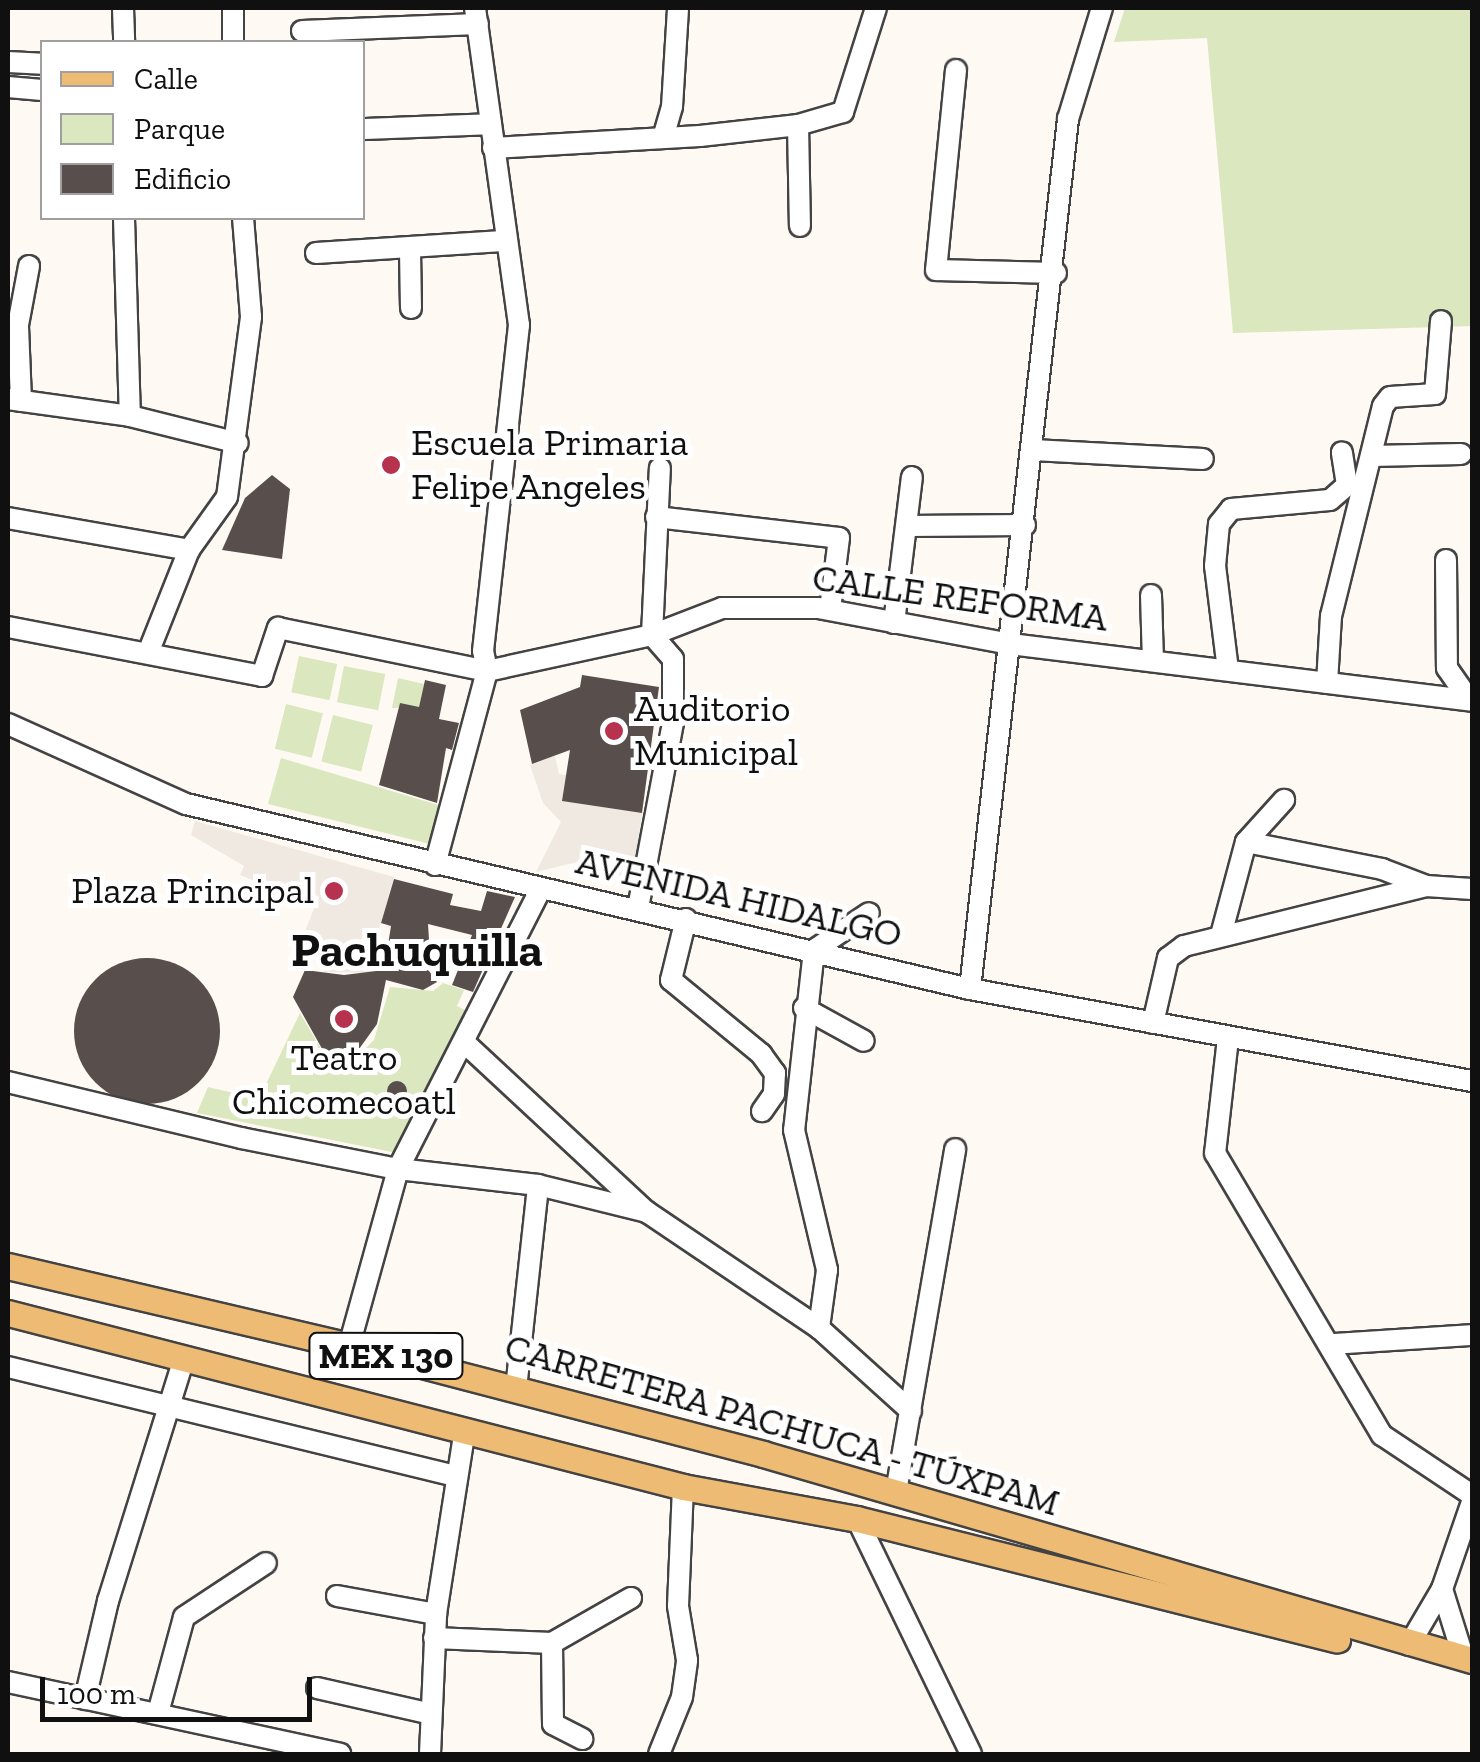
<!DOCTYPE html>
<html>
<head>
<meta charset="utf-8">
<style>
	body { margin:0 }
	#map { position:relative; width:1480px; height:1762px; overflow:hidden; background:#fefaf3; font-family:"Zilla Slab",serif }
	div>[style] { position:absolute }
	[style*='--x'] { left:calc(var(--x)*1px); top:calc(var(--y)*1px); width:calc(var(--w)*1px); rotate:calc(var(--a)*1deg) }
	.green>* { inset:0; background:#dae7bf; transform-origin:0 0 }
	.pitch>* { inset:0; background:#e9efd0 }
	.round { border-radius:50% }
	.plaza>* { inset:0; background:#efe9e1 }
	.building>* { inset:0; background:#584f4d }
	.roads { filter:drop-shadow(2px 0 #434343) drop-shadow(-2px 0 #434343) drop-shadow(0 2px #434343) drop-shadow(0 -2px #434343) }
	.minor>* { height:20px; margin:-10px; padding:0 10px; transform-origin:10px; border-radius:10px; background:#fff }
	.major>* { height:25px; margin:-12.5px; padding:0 12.5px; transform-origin:12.5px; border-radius:12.5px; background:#eebb74 }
	.dots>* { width:28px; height:28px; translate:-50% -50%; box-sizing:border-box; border:5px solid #fff; border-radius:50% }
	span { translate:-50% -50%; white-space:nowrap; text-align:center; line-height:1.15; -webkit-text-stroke:10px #fff; paint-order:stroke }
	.shield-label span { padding:2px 8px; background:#fff; border:2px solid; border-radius:8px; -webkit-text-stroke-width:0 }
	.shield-label { font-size:35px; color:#101010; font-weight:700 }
	.poi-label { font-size:38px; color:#101010 }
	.left { translate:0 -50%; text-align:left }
	.right { translate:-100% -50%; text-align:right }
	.street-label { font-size:38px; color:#101010 }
	.district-label { font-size:48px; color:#101010; font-weight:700 }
	.frame { position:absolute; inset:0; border:10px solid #101010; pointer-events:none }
	.legend { position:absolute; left:40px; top:40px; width:325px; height:180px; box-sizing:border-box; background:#fff; border:2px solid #9f9f9f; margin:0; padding:12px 18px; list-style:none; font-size:30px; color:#101010 }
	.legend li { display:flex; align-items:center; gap:20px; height:50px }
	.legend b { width:50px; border:2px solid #9f9f9f }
	.scale { position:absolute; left:40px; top:1677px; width:272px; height:45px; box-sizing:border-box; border:5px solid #101010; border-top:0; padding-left:12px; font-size:30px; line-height:35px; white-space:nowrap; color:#101010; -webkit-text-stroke:8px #fff; paint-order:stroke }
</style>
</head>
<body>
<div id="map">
	<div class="green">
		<div style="clip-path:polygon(1125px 8px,1472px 8px,1472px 326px,1233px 333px,1207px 38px,1114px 42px)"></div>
		<div style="left:299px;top:656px;width:39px;height:37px;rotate:12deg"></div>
		<div style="left:344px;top:666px;width:42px;height:37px;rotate:11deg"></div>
		<div style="clip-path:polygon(398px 678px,424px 684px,419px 707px,392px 708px)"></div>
		<div style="left:286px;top:704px;width:38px;height:46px;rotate:14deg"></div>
		<div style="left:333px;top:715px;width:41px;height:48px;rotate:14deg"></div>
		<div style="clip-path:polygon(281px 758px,445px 807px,434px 845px,268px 804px)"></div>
		<div style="clip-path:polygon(443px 983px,464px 990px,457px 1006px,469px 1012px,397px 1153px,197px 1113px,208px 1087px,259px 1099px,300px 1013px,324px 1054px,350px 1064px,374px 1040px,390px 987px,433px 991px)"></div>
	</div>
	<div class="pitch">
		<div class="round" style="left:94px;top:979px;width:106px;height:106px"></div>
	</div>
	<div class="plaza">
		<div style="clip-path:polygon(555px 756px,559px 774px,566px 775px,563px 801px,642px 813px,631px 889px,606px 869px,577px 862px,536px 872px,561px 822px,543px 803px,530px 765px)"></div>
		<div style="clip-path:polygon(195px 821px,394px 877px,376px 940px,385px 944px,377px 973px,324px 972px,327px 963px,297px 951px,315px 906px,240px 875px,244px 866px,191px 835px)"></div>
	</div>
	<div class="building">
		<div style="clip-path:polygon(272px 475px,290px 489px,282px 559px,222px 550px,245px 498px)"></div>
		<div style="clip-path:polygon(582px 675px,659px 687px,642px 813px,562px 801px,570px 750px,532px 764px,520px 710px,580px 687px)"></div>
		<div style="clip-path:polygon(425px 680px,446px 685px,439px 719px,459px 723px,452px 750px,446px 748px,437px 803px,379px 785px,400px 703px,419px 707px)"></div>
		<div style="clip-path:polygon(394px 879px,453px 894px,450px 905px,481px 911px,487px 891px,515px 897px,473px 992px,452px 985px,472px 935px,428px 924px,430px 956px,424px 964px,437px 982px,423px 990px,386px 980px,377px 1024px,349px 1063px,325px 1054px,293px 997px,305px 970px,344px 975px,384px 970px,391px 926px,381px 923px)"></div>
		<div class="round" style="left:74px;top:958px;width:146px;height:146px"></div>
		<div class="round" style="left:387px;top:1081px;width:20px;height:20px"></div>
	</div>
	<div class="roads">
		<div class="minor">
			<div style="--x:123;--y:8;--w:34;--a:88"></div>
			<div style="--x:302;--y:31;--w:176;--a:-2.3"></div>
			<div style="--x:233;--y:42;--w:34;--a:-90"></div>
			<div style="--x:8;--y:62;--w:34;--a:3"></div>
			<div style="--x:956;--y:70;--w:201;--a:95.7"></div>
			<div style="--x:936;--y:270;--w:120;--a:1.4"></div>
			<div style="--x:8;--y:87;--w:34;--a:5"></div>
			<div style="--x:798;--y:125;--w:101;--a:88.9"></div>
			<div style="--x:362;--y:129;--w:129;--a:-2.2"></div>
			<div style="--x:663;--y:138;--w:32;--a:-74"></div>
			<div style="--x:672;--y:107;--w:99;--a:-86.5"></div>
			<div style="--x:493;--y:148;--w:207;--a:-3.3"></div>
			<div style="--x:700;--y:136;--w:99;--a:-6.4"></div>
			<div style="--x:798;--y:125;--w:47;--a:-16.1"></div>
			<div style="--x:843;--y:112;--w:109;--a:-72.4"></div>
			<div style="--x:124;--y:218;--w:198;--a:88.3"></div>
			<div style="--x:410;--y:251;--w:57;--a:89"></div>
			<div style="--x:316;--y:253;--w:187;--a:-3.7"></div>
			<div style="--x:8;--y:399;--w:123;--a:7.9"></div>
			<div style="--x:130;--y:416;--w:111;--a:14"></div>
			<div style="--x:21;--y:401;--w:76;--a:-92.3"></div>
			<div style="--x:18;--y:325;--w:60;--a:-79.4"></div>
			<div style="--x:1033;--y:450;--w:170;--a:3"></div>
			<div style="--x:1371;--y:456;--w:90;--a:-1.3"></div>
			<div style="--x:656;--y:517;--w:184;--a:6.5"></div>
			<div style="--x:839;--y:538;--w:72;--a:97.2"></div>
			<div style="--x:8;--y:518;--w:184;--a:10"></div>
			<div style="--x:908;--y:526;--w:117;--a:-0.5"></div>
			<div style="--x:1446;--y:560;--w:108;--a:89.5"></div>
			<div style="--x:1447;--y:668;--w:39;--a:55"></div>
			<div style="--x:1151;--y:595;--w:66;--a:88.3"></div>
			<div style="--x:894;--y:623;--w:147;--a:-83"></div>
			<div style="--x:8;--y:627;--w:259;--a:10.9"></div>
			<div style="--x:262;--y:676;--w:51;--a:-71.6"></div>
			<div style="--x:278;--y:628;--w:213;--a:11.6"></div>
			<div style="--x:487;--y:671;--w:169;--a:-12.3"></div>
			<div style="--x:652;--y:635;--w:75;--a:-21.1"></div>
			<div style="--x:722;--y:608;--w:96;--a:0"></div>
			<div style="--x:818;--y:608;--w:195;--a:10.6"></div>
			<div style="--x:1010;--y:644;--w:466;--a:7"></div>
			<div style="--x:148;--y:653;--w:111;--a:-68.3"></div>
			<div style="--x:189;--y:550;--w:65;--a:-54.4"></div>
			<div style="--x:227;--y:497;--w:182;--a:-82.4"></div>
			<div style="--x:251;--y:317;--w:99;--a:-94.6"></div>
			<div style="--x:1228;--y:670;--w:105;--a:-97.1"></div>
			<div style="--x:1215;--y:566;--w:42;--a:-84.6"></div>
			<div style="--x:1219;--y:524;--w:19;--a:-51"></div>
			<div style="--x:1231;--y:509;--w:99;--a:-5.2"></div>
			<div style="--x:1330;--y:500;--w:23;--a:-41"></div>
			<div style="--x:1347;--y:485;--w:33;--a:-99"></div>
			<div style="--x:1327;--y:683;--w:67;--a:-86.6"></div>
			<div style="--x:1331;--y:616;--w:216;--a:-76.1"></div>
			<div style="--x:1383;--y:406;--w:11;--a:-52"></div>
			<div style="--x:1390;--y:397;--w:45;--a:-3.8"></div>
			<div style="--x:1435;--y:394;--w:73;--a:-85.3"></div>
			<div style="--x:8;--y:724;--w:195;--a:24.2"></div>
			<div style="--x:186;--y:804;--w:806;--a:13.28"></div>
			<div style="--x:970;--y:989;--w:510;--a:10.39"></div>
			<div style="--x:1246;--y:842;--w:139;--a:11.2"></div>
			<div style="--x:1382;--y:869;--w:47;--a:21.1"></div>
			<div style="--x:1426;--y:886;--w:46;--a:3.7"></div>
			<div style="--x:435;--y:865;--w:201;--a:-75"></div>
			<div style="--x:487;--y:671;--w:20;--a:-101"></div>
			<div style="--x:483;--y:651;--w:328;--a:-83.7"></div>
			<div style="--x:519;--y:325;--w:320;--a:-97.9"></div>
			<div style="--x:638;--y:908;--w:189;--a:-79.3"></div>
			<div style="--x:673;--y:722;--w:63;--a:-90"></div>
			<div style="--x:673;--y:659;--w:32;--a:-131"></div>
			<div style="--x:652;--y:635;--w:167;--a:-87.3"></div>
			<div style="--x:686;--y:919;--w:63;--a:103.8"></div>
			<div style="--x:671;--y:980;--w:117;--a:39.4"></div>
			<div style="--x:761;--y:1054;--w:24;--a:54"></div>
			<div style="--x:775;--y:1073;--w:21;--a:93"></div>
			<div style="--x:774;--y:1094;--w:21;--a:125"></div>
			<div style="--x:1221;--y:935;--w:96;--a:-75"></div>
			<div style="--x:1246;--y:842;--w:57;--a:-47.9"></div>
			<div style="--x:814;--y:950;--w:181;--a:96.3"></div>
			<div style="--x:794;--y:1130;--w:144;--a:76.7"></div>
			<div style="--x:827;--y:1270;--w:59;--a:97.9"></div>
			<div style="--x:814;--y:950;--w:66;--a:-33.9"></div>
			<div style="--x:970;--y:989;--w:876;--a:-83.57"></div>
			<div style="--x:1068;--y:119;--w:116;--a:-73"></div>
			<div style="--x:804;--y:1008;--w:68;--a:28.8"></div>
			<div style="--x:1153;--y:1023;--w:67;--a:-77"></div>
			<div style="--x:1168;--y:958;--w:20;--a:-37"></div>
			<div style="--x:1184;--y:946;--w:249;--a:-13.9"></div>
			<div style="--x:1228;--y:1038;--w:116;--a:96.4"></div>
			<div style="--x:1215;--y:1153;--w:328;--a:59.4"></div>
			<div style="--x:1382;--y:1435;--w:108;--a:33.7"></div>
			<div style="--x:467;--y:1045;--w:246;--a:42.9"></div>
			<div style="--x:647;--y:1212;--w:207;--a:34"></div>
			<div style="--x:819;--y:1328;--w:124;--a:42.1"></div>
			<div style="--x:8;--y:1082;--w:240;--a:13.5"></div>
			<div style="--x:241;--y:1138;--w:160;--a:11.2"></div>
			<div style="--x:398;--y:1169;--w:141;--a:6.5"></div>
			<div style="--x:538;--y:1185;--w:112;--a:13.9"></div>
			<div style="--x:1333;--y:1344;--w:139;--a:-3.7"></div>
			<div style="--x:349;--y:1346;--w:184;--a:-74.5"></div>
			<div style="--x:398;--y:1169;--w:315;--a:-63"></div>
			<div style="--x:8;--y:1367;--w:460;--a:13.7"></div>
			<div style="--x:516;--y:1389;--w:205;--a:-83.8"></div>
			<div style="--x:896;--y:1492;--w:348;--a:-80.2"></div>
			<div style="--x:857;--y:1519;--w:261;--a:64.1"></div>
			<div style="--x:1442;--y:1589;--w:73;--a:72.6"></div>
			<div style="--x:337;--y:1596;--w:101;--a:10.3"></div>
			<div style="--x:434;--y:1638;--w:118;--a:2.4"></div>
			<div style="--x:552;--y:1643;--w:91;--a:-29.7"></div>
			<div style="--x:552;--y:1643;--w:81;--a:89.3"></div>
			<div style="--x:553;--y:1724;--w:33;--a:27"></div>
			<div style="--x:1409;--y:1645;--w:65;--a:-59.5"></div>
			<div style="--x:1442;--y:1589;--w:92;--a:-71"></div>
			<div style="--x:8;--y:1682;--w:340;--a:12.2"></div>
			<div style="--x:317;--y:1688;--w:113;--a:12.8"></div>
			<div style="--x:85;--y:1699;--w:101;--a:-76.8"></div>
			<div style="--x:108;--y:1601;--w:254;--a:-72.6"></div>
			<div style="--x:158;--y:1713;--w:99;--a:-74.8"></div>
			<div style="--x:184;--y:1617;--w:98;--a:-33.4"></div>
			<div style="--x:430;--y:1754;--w:140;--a:-87.5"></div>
			<div style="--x:436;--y:1614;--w:187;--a:-81.1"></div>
			<div style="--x:659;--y:1754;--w:61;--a:-68"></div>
			<div style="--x:682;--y:1697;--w:37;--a:-82"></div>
			<div style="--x:687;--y:1660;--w:55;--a:-99.5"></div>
			<div style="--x:678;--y:1606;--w:119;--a:-87.6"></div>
		</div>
		<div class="major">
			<div style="--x:8;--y:1266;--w:350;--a:13.2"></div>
			<div style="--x:349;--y:1346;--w:428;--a:14.6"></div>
			<div style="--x:763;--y:1454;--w:738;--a:16.2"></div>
			<div style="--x:8;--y:1313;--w:697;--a:14.45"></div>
			<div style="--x:683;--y:1487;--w:177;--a:10.4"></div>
			<div style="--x:857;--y:1519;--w:495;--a:14.1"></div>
		</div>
	</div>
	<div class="dots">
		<div style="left:391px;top:465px;background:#b6324e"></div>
		<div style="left:614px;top:731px;background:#b6324e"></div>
		<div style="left:334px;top:891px;background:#b6324e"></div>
		<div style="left:344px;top:1019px;background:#b6324e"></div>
	</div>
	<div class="shield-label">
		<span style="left:386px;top:1356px">MEX 130</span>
	</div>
	<div class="poi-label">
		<span class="left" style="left:411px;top:465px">Escuela Primaria<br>Felipe Angeles</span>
		<span class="left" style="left:634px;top:731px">Auditorio<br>Municipal</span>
		<span class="right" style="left:314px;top:891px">Plaza Principal</span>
		<span style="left:344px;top:1080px">Teatro<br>Chicomecoatl</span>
	</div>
	<div class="street-label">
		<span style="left:960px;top:598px;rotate:8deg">CALLE REFORMA</span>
		<span style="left:739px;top:898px;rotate:13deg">AVENIDA HIDALGO</span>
		<span style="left:782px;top:1425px;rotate:16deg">CARRETERA PACHUCA - TÚXPAM</span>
	</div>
	<div class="district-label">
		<span style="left:417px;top:950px">Pachuquilla</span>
	</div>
	<div class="frame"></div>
	<ul class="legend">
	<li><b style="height:12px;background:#eebb74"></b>Calle</li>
	<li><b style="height:28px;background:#dae7bf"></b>Parque</li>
	<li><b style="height:28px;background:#584f4d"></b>Edificio</li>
	</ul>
	<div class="scale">100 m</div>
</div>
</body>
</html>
